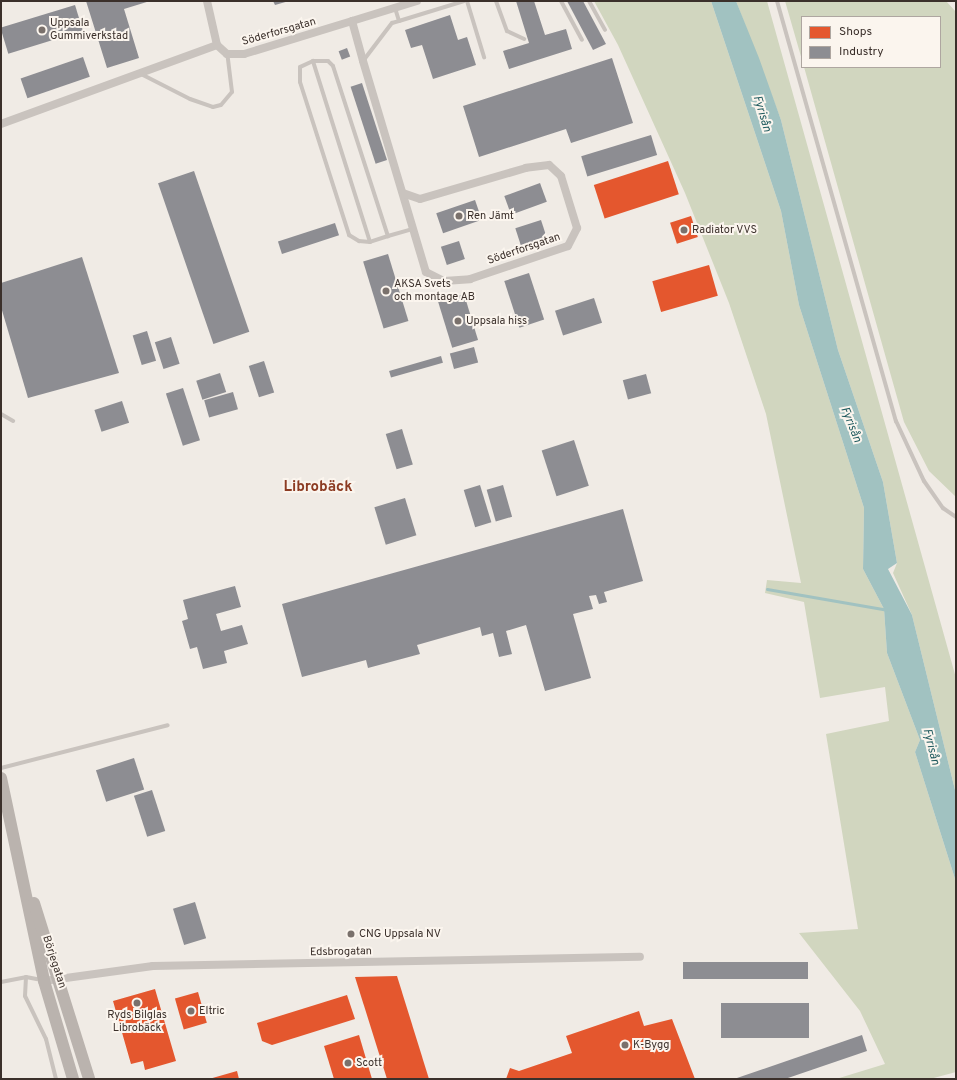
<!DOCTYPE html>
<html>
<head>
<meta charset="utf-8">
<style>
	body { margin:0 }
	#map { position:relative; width:957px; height:1080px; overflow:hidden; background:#f0ebe5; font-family:Overpass,sans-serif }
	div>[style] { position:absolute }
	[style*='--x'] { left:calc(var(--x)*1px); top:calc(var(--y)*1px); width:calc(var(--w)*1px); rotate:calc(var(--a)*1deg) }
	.green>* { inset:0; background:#d1d6bf }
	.water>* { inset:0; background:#a1c2c1 }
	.shops>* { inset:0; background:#e4572e; transform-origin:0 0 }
	.industry>* { inset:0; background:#8d8d92; transform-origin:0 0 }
	.stream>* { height:3px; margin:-1.5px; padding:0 1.5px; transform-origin:1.5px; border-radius:1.5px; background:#a1c2c1 }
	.service>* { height:4px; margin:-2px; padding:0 2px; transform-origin:2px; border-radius:2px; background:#c9c3be }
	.minor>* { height:8px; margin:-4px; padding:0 4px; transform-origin:4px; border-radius:4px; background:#c9c3be }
	.secondary>* { height:12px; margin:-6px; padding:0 6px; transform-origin:6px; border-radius:6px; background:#bab3ae }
	.dots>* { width:11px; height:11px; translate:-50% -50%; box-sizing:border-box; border:2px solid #fbf5ee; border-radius:50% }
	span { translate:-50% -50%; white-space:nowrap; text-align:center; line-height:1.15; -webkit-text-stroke:4px #fbf5ee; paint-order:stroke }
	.poi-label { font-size:11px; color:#3b302b }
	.left { translate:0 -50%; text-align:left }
	.street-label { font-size:11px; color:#3b302b }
	.water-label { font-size:12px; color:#1f5a5e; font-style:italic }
	.district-label { font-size:15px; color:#8c3b22; font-weight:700 }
	.frame { position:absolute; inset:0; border:2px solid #3b302b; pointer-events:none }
	.legend { position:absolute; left:801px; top:16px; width:140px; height:52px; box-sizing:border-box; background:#fbf5ee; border:1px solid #aea6a0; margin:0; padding:5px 7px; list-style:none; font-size:12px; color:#3b302b }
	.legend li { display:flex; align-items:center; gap:8px; height:20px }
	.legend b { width:20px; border:1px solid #aea6a0 }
</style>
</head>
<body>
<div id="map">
	<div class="green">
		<div style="clip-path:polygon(594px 1px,711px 1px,781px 211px,799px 305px,864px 508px,863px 569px,884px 609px,887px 653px,920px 740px,915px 752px,956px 882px,956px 1072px,930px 1079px,836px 1079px,885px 1064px,860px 1011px,799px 933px,858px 929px,826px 734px,889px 721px,885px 687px,820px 698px,804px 602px,765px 593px,767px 580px,801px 583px,766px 414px,729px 303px,685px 193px,618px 45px)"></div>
		<div style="clip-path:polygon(736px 1px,767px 1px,956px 678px,956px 794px,912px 615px,893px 573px,897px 563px,883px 482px,838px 350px,781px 120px)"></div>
		<div style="clip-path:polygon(785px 1px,946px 1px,956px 12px,956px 497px,929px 471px,904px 422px,804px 67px,940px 67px,940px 17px,802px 17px,802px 60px)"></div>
	</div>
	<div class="water">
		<div style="clip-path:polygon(711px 1px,736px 1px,759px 58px,781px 120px,838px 350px,883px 482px,897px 563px,888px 569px,912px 615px,956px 794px,956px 882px,915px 752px,920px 740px,887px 653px,884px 609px,863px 569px,864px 508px,799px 305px,781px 211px)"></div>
	</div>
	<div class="shops">
		<div style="left:668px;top:161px;width:35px;height:78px;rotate:72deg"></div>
		<div style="left:691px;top:216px;width:22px;height:22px;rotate:72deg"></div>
		<div style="left:709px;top:265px;width:32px;height:59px;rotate:74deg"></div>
		<div style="clip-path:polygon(397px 976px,429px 1079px,387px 1079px,355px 977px)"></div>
		<div style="clip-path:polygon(155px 989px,176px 1061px,145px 1070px,143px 1061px,131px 1064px,113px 1001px)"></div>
		<div style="left:198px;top:992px;width:32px;height:24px;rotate:74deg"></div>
		<div style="clip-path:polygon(347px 995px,355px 1019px,272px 1045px,262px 1041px,257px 1023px)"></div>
		<div style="clip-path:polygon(639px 1011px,644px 1026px,672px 1019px,695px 1079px,506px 1079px,510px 1068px,519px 1071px,572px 1053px,566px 1036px)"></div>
		<div style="clip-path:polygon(359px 1035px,372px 1079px,334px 1079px,324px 1046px)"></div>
		<div style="clip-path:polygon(237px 1071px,239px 1079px,209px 1079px)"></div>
	</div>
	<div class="industry">
		<div style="clip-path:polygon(86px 1px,150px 1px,124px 9px,139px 58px,107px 68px)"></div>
		<div style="clip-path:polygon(273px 1px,289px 1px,275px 5px)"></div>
		<div style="clip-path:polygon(516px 1px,534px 1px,545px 35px,566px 29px,572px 49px,509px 69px,503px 51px,529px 43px)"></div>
		<div style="clip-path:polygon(567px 1px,583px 1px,606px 44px,593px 50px)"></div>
		<div style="left:75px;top:5px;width:27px;height:78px;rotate:73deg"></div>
		<div style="clip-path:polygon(450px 15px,458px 40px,467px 37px,476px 65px,433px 79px,422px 45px,411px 48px,405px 30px)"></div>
		<div style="left:347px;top:48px;width:9px;height:9px;rotate:69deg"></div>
		<div style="left:83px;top:57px;width:21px;height:66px;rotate:71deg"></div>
		<div style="clip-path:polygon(612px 58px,633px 123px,571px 143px,566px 129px,479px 157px,463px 106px)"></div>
		<div style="left:362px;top:83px;width:81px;height:12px;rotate:72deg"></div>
		<div style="left:651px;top:135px;width:21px;height:73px;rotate:73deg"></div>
		<div style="left:194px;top:171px;width:170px;height:38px;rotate:71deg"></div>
		<div style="left:540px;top:183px;width:20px;height:38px;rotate:70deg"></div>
		<div style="left:475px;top:200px;width:21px;height:41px;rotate:71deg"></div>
		<div style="left:541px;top:220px;width:23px;height:27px;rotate:72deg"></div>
		<div style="left:335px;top:223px;width:13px;height:60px;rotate:72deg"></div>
		<div style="left:459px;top:241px;width:19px;height:19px;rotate:72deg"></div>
		<div style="left:388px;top:254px;width:70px;height:26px;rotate:73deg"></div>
		<div style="clip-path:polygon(82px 257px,119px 373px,28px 398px,1px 307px,1px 283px)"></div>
		<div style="left:529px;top:273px;width:49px;height:26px;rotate:72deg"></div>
		<div style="left:464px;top:294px;width:48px;height:27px;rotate:73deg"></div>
		<div style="left:594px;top:298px;width:26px;height:41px;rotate:72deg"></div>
		<div style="left:147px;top:331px;width:31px;height:15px;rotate:73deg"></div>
		<div style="left:171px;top:337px;width:28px;height:17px;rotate:72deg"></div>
		<div style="left:474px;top:347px;width:16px;height:25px;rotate:75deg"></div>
		<div style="left:441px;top:356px;width:7px;height:54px;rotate:74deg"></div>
		<div style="left:264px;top:361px;width:33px;height:16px;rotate:72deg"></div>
		<div style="left:220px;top:373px;width:20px;height:25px;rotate:72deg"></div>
		<div style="left:646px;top:374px;width:20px;height:24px;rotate:75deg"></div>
		<div style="left:183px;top:388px;width:55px;height:18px;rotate:72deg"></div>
		<div style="left:233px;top:392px;width:18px;height:30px;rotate:74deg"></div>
		<div style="left:122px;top:401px;width:23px;height:29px;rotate:72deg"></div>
		<div style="left:402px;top:429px;width:37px;height:17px;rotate:73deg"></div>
		<div style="left:574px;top:440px;width:48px;height:34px;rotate:72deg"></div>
		<div style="left:480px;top:485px;width:39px;height:17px;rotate:73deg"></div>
		<div style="left:503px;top:485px;width:33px;height:17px;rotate:74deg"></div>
		<div style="left:405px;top:498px;width:39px;height:32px;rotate:73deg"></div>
		<div style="clip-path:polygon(623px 509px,643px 581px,604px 592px,607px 602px,599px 604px,596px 595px,589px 596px,593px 609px,573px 614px,591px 678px,545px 691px,526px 625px,506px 631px,512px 654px,499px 657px,493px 633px,482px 636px,480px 627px,417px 645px,420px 654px,368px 668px,366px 660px,302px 677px,282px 604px)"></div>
		<div style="clip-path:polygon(235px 586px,241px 607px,216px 614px,221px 631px,242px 625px,248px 644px,224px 651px,227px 663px,203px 669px,197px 647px,190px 649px,182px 621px,188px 619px,183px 600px)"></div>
		<div style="left:134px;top:758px;width:33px;height:40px;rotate:72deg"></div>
		<div style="left:152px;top:790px;width:43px;height:19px;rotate:72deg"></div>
		<div style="left:195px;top:902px;width:38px;height:23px;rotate:73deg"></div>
		<div style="left:808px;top:962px;width:17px;height:125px;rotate:90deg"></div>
		<div style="left:721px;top:1003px;width:88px;height:35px"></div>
		<div style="clip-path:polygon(862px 1035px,867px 1051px,785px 1079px,734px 1079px)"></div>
	</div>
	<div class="stream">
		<div style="--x:767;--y:589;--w:123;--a:9.8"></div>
	</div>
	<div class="service">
		<div style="--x:467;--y:1;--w:59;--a:73.1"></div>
		<div style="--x:496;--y:1;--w:32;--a:70"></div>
		<div style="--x:507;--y:31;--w:19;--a:25"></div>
		<div style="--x:561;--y:1;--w:44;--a:61.7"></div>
		<div style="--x:589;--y:1;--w:33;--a:61"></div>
		<div style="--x:777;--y:1;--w:437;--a:74.2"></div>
		<div style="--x:896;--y:421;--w:66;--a:65"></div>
		<div style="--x:924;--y:481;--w:33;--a:55"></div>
		<div style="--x:943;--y:508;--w:16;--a:35"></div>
		<div style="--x:399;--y:21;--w:68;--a:-17.1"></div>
		<div style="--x:313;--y:61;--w:14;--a:155"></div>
		<div style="--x:300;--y:67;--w:15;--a:90"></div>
		<div style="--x:300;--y:82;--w:161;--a:72.2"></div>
		<div style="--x:349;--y:235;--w:12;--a:31"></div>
		<div style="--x:359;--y:241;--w:11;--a:5"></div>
		<div style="--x:363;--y:61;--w:48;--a:-52.7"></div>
		<div style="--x:392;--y:23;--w:7;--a:-16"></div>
		<div style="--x:399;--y:21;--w:14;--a:-107"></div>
		<div style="--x:141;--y:74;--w:55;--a:27"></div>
		<div style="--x:190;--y:99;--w:24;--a:19"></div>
		<div style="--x:213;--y:107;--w:8;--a:-14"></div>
		<div style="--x:221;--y:105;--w:17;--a:-50"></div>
		<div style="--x:232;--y:92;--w:38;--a:-97"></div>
		<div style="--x:388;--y:236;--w:19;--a:162"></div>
		<div style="--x:370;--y:242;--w:190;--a:-107.5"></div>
		<div style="--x:313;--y:61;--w:15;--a:0"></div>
		<div style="--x:328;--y:61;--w:7;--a:45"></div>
		<div style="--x:333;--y:66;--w:179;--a:72.1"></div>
		<div style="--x:388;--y:236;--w:26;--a:-16"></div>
		<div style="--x:1;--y:414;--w:14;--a:30"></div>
		<div style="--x:1;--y:768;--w:172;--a:-14.4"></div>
		<div style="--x:26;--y:977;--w:19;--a:93"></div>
		<div style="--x:25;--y:996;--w:48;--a:64"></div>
		<div style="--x:46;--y:1039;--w:41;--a:76"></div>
		<div style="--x:1;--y:982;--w:25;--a:-11"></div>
		<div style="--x:26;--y:977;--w:16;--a:11"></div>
	</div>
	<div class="minor">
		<div style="--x:207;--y:1;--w:45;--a:77.2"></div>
		<div style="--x:352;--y:21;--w:68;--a:-17.1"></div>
		<div style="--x:1;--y:124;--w:230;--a:-20.1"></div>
		<div style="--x:217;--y:45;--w:13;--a:42"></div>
		<div style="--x:227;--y:54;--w:17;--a:0"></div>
		<div style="--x:244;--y:54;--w:113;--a:-17"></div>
		<div style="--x:352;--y:21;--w:41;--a:74.6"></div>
		<div style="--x:363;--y:61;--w:220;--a:73.4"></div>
		<div style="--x:426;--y:272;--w:20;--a:27"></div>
		<div style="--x:444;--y:281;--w:26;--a:-4"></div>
		<div style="--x:470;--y:279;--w:103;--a:-18.6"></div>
		<div style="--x:568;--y:246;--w:20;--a:-63"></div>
		<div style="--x:577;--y:228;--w:54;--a:-107.1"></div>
		<div style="--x:561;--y:176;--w:16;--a:-137"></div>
		<div style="--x:549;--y:165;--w:23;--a:173"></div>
		<div style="--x:526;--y:168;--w:110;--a:163.7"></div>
		<div style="--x:420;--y:199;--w:18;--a:-161"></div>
		<div style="--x:44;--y:981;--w:110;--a:-7.8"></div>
		<div style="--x:153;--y:966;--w:487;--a:-1.1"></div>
	</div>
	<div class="secondary">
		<div style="--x:1;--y:778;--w:208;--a:78"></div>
		<div style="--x:44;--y:981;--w:102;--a:73.5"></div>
		<div style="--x:34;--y:903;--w:184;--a:72.6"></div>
	</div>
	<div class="dots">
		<div style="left:42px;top:30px;background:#7a716c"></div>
		<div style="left:459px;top:216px;background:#7a716c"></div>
		<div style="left:684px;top:230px;background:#7a716c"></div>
		<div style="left:386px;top:291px;background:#7a716c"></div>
		<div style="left:458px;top:321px;background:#7a716c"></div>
		<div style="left:351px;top:934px;background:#7a716c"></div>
		<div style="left:137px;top:1003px;background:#7a716c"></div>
		<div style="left:191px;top:1011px;background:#7a716c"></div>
		<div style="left:625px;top:1045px;background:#7a716c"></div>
		<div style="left:348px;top:1063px;background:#7a716c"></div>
	</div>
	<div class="poi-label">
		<span class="left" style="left:50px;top:30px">Uppsala<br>Gummiverkstad</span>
		<span class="left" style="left:467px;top:216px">Ren Jämt</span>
		<span class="left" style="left:692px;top:230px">Radiator VVS</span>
		<span class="left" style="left:394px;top:291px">AKSA Svets<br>och montage AB</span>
		<span class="left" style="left:466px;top:321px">Uppsala hiss</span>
		<span class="left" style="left:359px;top:934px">CNG Uppsala NV</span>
		<span class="left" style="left:199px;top:1011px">Eltric</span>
		<span style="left:137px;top:1022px">Ryds Bilglas<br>Librobäck</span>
		<span class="left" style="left:633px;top:1045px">K-Bygg</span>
		<span class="left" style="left:356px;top:1063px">Scott</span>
	</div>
	<div class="street-label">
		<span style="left:279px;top:32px;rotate:-16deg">Söderforsgatan</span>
		<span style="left:524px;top:249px;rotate:-19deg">Söderforsgatan</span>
		<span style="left:341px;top:952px;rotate:-1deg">Edsbrogatan</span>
		<span style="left:54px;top:962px;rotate:72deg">Börjegatan</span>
	</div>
	<div class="water-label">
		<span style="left:761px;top:114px;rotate:73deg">Fyrisån</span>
		<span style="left:850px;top:425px;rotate:68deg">Fyrisån</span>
		<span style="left:930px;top:747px;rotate:76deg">Fyrisån</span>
	</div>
	<div class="district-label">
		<span style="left:318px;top:488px">Librobäck</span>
	</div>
	<div class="frame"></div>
	<ul class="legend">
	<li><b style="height:11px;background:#e4572e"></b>Shops</li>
	<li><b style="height:11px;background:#8d8d92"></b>Industry</li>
	</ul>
</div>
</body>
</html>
